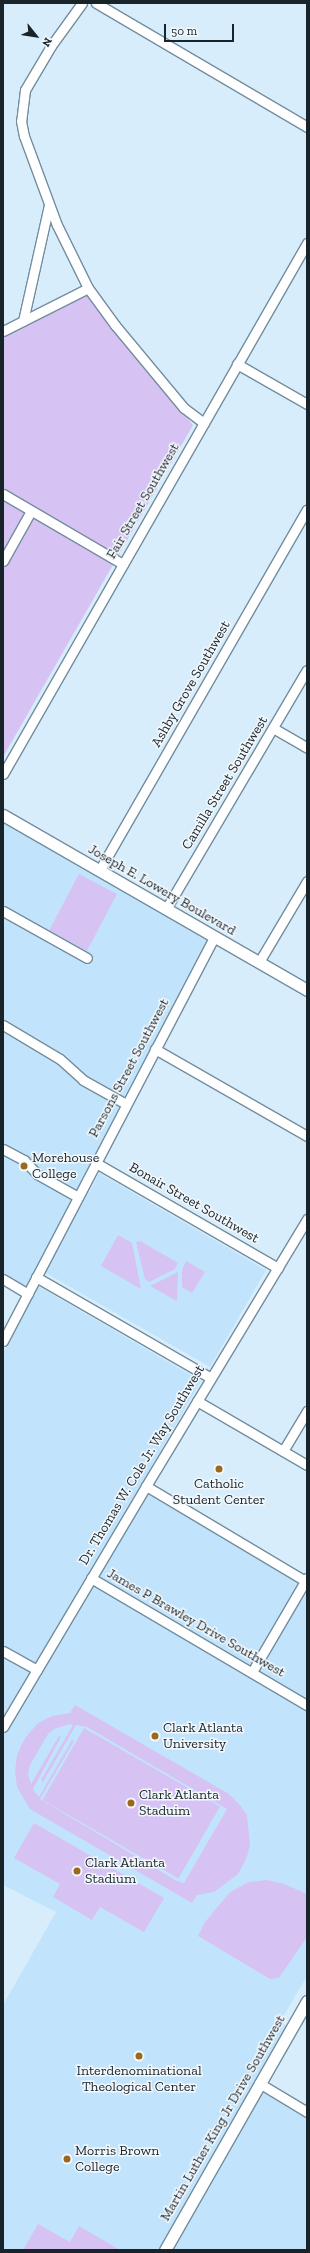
<!DOCTYPE html>
<html>
<head>
<meta charset="utf-8">
<style>
	body { margin:0 }
	#map { position:relative; width:310px; height:2253px; overflow:hidden; background:#d7edfc; font-family:"Zilla Slab",serif }
	div>[style] { position:absolute }
	[style*='--x'] { left:calc(var(--x)*1px); top:calc(var(--y)*1px); width:calc(var(--w)*1px); rotate:calc(var(--a)*1deg) }
	.built>* { inset:0; background:#c1e4fc }
	.green>* { inset:0; background:#d6c2f3; transform-origin:0 0 }
	.roads { filter:drop-shadow(1px 0 #738d9e) drop-shadow(-1px 0 #738d9e) drop-shadow(0 1px #738d9e) drop-shadow(0 -1px #738d9e) }
	.minor>* { height:9px; margin:-4.5px; padding:0 4.5px; transform-origin:4.5px; border-radius:4.5px; background:#fff }
	.major>* { height:11px; margin:-5.5px; padding:0 5.5px; transform-origin:5.5px; border-radius:5.5px; background:#fff }
	.dots>* { width:11px; height:11px; translate:-50% -50%; box-sizing:border-box; border:2px solid #f2f8fc; border-radius:50% }
	span { translate:-50% -50%; white-space:nowrap; text-align:center; line-height:1.15; -webkit-text-stroke:3px #f2f8fc; paint-order:stroke }
	.street-label { font-size:14px; color:#19232a }
	.poi-label { font-size:14px; color:#19232a }
	.left { translate:0 -50%; text-align:left }
	.frame { position:absolute; inset:0; border:4px solid #19232a; pointer-events:none }
	.north { position:absolute; left:16px; top:16px; width:40px; height:40px; -webkit-text-stroke:3px #f2f8fc; paint-order:stroke; rotate:120deg; font-size:11px; font-weight:700; line-height:16px; text-align:center; color:#19232a }
	.north::after { content:''; display:block; margin:auto; width:14px; height:18px; background:#19232a; clip-path:polygon(50% 0,100% 100%,50% 72%,0 100%) }
	.scale { position:absolute; left:164px; top:24px; width:70px; height:18px; box-sizing:border-box; border:2px solid #19232a; border-top:0; padding-left:5px; font-size:12px; line-height:14px; white-space:nowrap; color:#19232a; -webkit-text-stroke:3px #f2f8fc; paint-order:stroke }
</style>
</head>
<body>
<div id="map">
	<div class="built">
		<div style="clip-path:polygon(3px 812px,212px 937px,85px 1191px,89px 1193px,99px 1173px,266px 1270px,210px 1367px,44px 1272px,30px 1300px,3px 1285px)"></div>
		<div style="clip-path:polygon(38px 1286px,201px 1381px,140px 1486px,307px 1587px,307px 1976px,280px 2022px,291px 2028px,260px 2083px,307px 2112px,307px 2250px,3px 2250px,3px 2005px,56px 1912px,3px 1885px,3px 1353px)"></div>
	</div>
	<div class="green">
		<div style="clip-path:polygon(82px 286px,193px 425px,3px 757px,3px 326px)"></div>
		<div style="left:79px;top:874px;width:43px;height:64px;rotate:28deg"></div>
		<div style="clip-path:polygon(118px 1235px,132px 1243px,141px 1289px,101px 1266px)"></div>
		<div style="clip-path:polygon(140px 1241px,178px 1263px,175px 1269px,149px 1282px,145px 1279px,136px 1242px)"></div>
		<div style="clip-path:polygon(186px 1261px,205px 1272px,192px 1293px,182px 1287px,182px 1270px)"></div>
		<div style="clip-path:polygon(178px 1272px,177px 1301px,150px 1286px)"></div>
		<div style="clip-path:polygon(evenodd,75px 1705px,229px 1794px,240px 1805px,247px 1815px,250px 1846px,246px 1859px,238px 1874px,214px 1892px,197px 1895px,192px 1903px,30px 1809px,17px 1787px,15px 1771px,17px 1755px,25px 1738px,38px 1723px,52px 1716px,70px 1713px,75px 1705px,70px 1724px,73px 1725px,41px 1780px,43px 1782px,76px 1725px,87px 1727px,227px 1809px,184px 1883px,177px 1881px,40px 1799px,74px 1741px,72px 1740px,39px 1797px,33px 1789px,61px 1737px,59px 1736px,31px 1784px,28px 1774px,30px 1765px,48px 1734px,54px 1729px,70px 1724px)"></div>
		<div style="left:84px;top:1728px;width:157px;height:83px;rotate:30deg"></div>
		<div style="clip-path:polygon(34px 1823px,164px 1898px,144px 1932px,100px 1907px,92px 1920px,53px 1897px,60px 1884px,14px 1858px)"></div>
		<div style="clip-path:polygon(267px 1880px,284px 1884px,307px 1894px,307px 1937px,279px 1978px,270px 1979px,198px 1936px,205px 1922px,230px 1892px,249px 1882px)"></div>
		<div style="clip-path:polygon(38px 2224px,70px 2242px,79px 2226px,120px 2250px,23px 2250px)"></div>
	</div>
	<div class="roads">
		<div class="minor">
			<div style="--x:82;--y:3;--w:53;--a:125.8"></div>
			<div style="--x:51;--y:46;--w:51;--a:120.6"></div>
			<div style="--x:25;--y:90;--w:31;--a:97"></div>
			<div style="--x:21;--y:121;--w:15;--a:79"></div>
			<div style="--x:24;--y:136;--w:95;--a:69.7"></div>
			<div style="--x:57;--y:225;--w:70;--a:63.8"></div>
			<div style="--x:88;--y:288;--w:46;--a:53.9"></div>
			<div style="--x:115;--y:325;--w:108;--a:50.3"></div>
			<div style="--x:184;--y:408;--w:25;--a:37"></div>
			<div style="--x:96;--y:3;--w:245;--a:30.4"></div>
			<div style="--x:23;--y:321;--w:119;--a:-77.4"></div>
			<div style="--x:3;--y:331;--w:95;--a:-26.8"></div>
			<div style="--x:237;--y:364;--w:81;--a:29.7"></div>
			<div style="--x:3;--y:494;--w:139;--a:30.3"></div>
			<div style="--x:3;--y:561;--w:57;--a:-60.8"></div>
			<div style="--x:273;--y:728;--w:39;--a:30"></div>
			<div style="--x:3;--y:774;--w:612;--a:-60.21"></div>
			<div style="--x:99;--y:871;--w:417;--a:-60.1"></div>
			<div style="--x:166;--y:909;--w:277;--a:-59.5"></div>
			<div style="--x:3;--y:911;--w:96;--a:29.2"></div>
			<div style="--x:259;--y:962;--w:94;--a:-59.3"></div>
			<div style="--x:3;--y:1025;--w:66;--a:30.8"></div>
			<div style="--x:60;--y:1059;--w:31;--a:42"></div>
			<div style="--x:83;--y:1080;--w:49;--a:29.2"></div>
			<div style="--x:155;--y:1049;--w:175;--a:29.8"></div>
			<div style="--x:3;--y:1149;--w:24;--a:28"></div>
			<div style="--x:24;--y:1160;--w:19;--a:47"></div>
			<div style="--x:37;--y:1174;--w:47;--a:29.3"></div>
			<div style="--x:96;--y:1163;--w:210;--a:30"></div>
			<div style="--x:36;--y:1277;--w:202;--a:30"></div>
			<div style="--x:3;--y:1279;--w:29;--a:31"></div>
			<div style="--x:3;--y:1341;--w:456;--a:-62.4"></div>
			<div style="--x:197;--y:1401;--w:127;--a:30.2"></div>
			<div style="--x:283;--y:1451;--w:47;--a:-59"></div>
			<div style="--x:146;--y:1486;--w:187;--a:30.8"></div>
			<div style="--x:91;--y:1578;--w:251;--a:30.5"></div>
			<div style="--x:3;--y:1651;--w:39;--a:29"></div>
			<div style="--x:252;--y:1672;--w:109;--a:-59.7"></div>
			<div style="--x:3;--y:1727;--w:280;--a:-59.3"></div>
			<div style="--x:146;--y:1486;--w:312;--a:-58.9"></div>
			<div style="--x:259;--y:2083;--w:56;--a:31.1"></div>
		</div>
		<div class="major">
			<div style="--x:3;--y:815;--w:351;--a:29.9"></div>
			<div style="--x:165;--y:2250;--w:287;--a:-60.3"></div>
		</div>
	</div>
	<div class="dots">
		<div style="left:24px;top:1166px;background:#9b691d"></div>
		<div style="left:219px;top:1469px;background:#9b691d"></div>
		<div style="left:155px;top:1736px;background:#9b691d"></div>
		<div style="left:131px;top:1803px;background:#9b691d"></div>
		<div style="left:77px;top:1871px;background:#9b691d"></div>
		<div style="left:139px;top:2056px;background:#9b691d"></div>
		<div style="left:67px;top:2159px;background:#9b691d"></div>
	</div>
	<div class="street-label">
		<span style="left:143px;top:501px;rotate:-60deg">Fair Street Southwest</span>
		<span style="left:191px;top:684px;rotate:-60deg">Ashby Grove Southwest</span>
		<span style="left:225px;top:783px;rotate:-59deg">Camilla Street Southwest</span>
		<span style="left:162px;top:890px;rotate:30deg">Joseph E. Lowery Boulevard</span>
		<span style="left:129px;top:1068px;rotate:-62deg">Parsons Street Southwest</span>
		<span style="left:194px;top:1203px;rotate:30deg">Bonair Street Southwest</span>
		<span style="left:142px;top:1465px;rotate:-59deg">Dr. Thomas W. Cole Jr. Way Southwest</span>
		<span style="left:196px;top:1623px;rotate:30deg">James P Brawley Drive Southwest</span>
		<span style="left:223px;top:2118px;rotate:-60deg">Martin Luther King Jr Drive Southwest</span>
	</div>
	<div class="poi-label">
		<span class="left" style="left:32px;top:1166px">Morehouse<br>College</span>
		<span style="left:219px;top:1492px">Catholic<br>Student Center</span>
		<span class="left" style="left:163px;top:1736px">Clark Atlanta<br>University</span>
		<span class="left" style="left:139px;top:1803px">Clark Atlanta<br>Staduim</span>
		<span class="left" style="left:85px;top:1871px">Clark Atlanta<br>Stadium</span>
		<span style="left:139px;top:2079px">Interdenominational<br>Theological Center</span>
		<span class="left" style="left:75px;top:2159px">Morris Brown<br>College</span>
	</div>
	<div class="frame"></div>
	<div class="north">N</div>
	<div class="scale">50 m</div>
</div>
</body>
</html>
